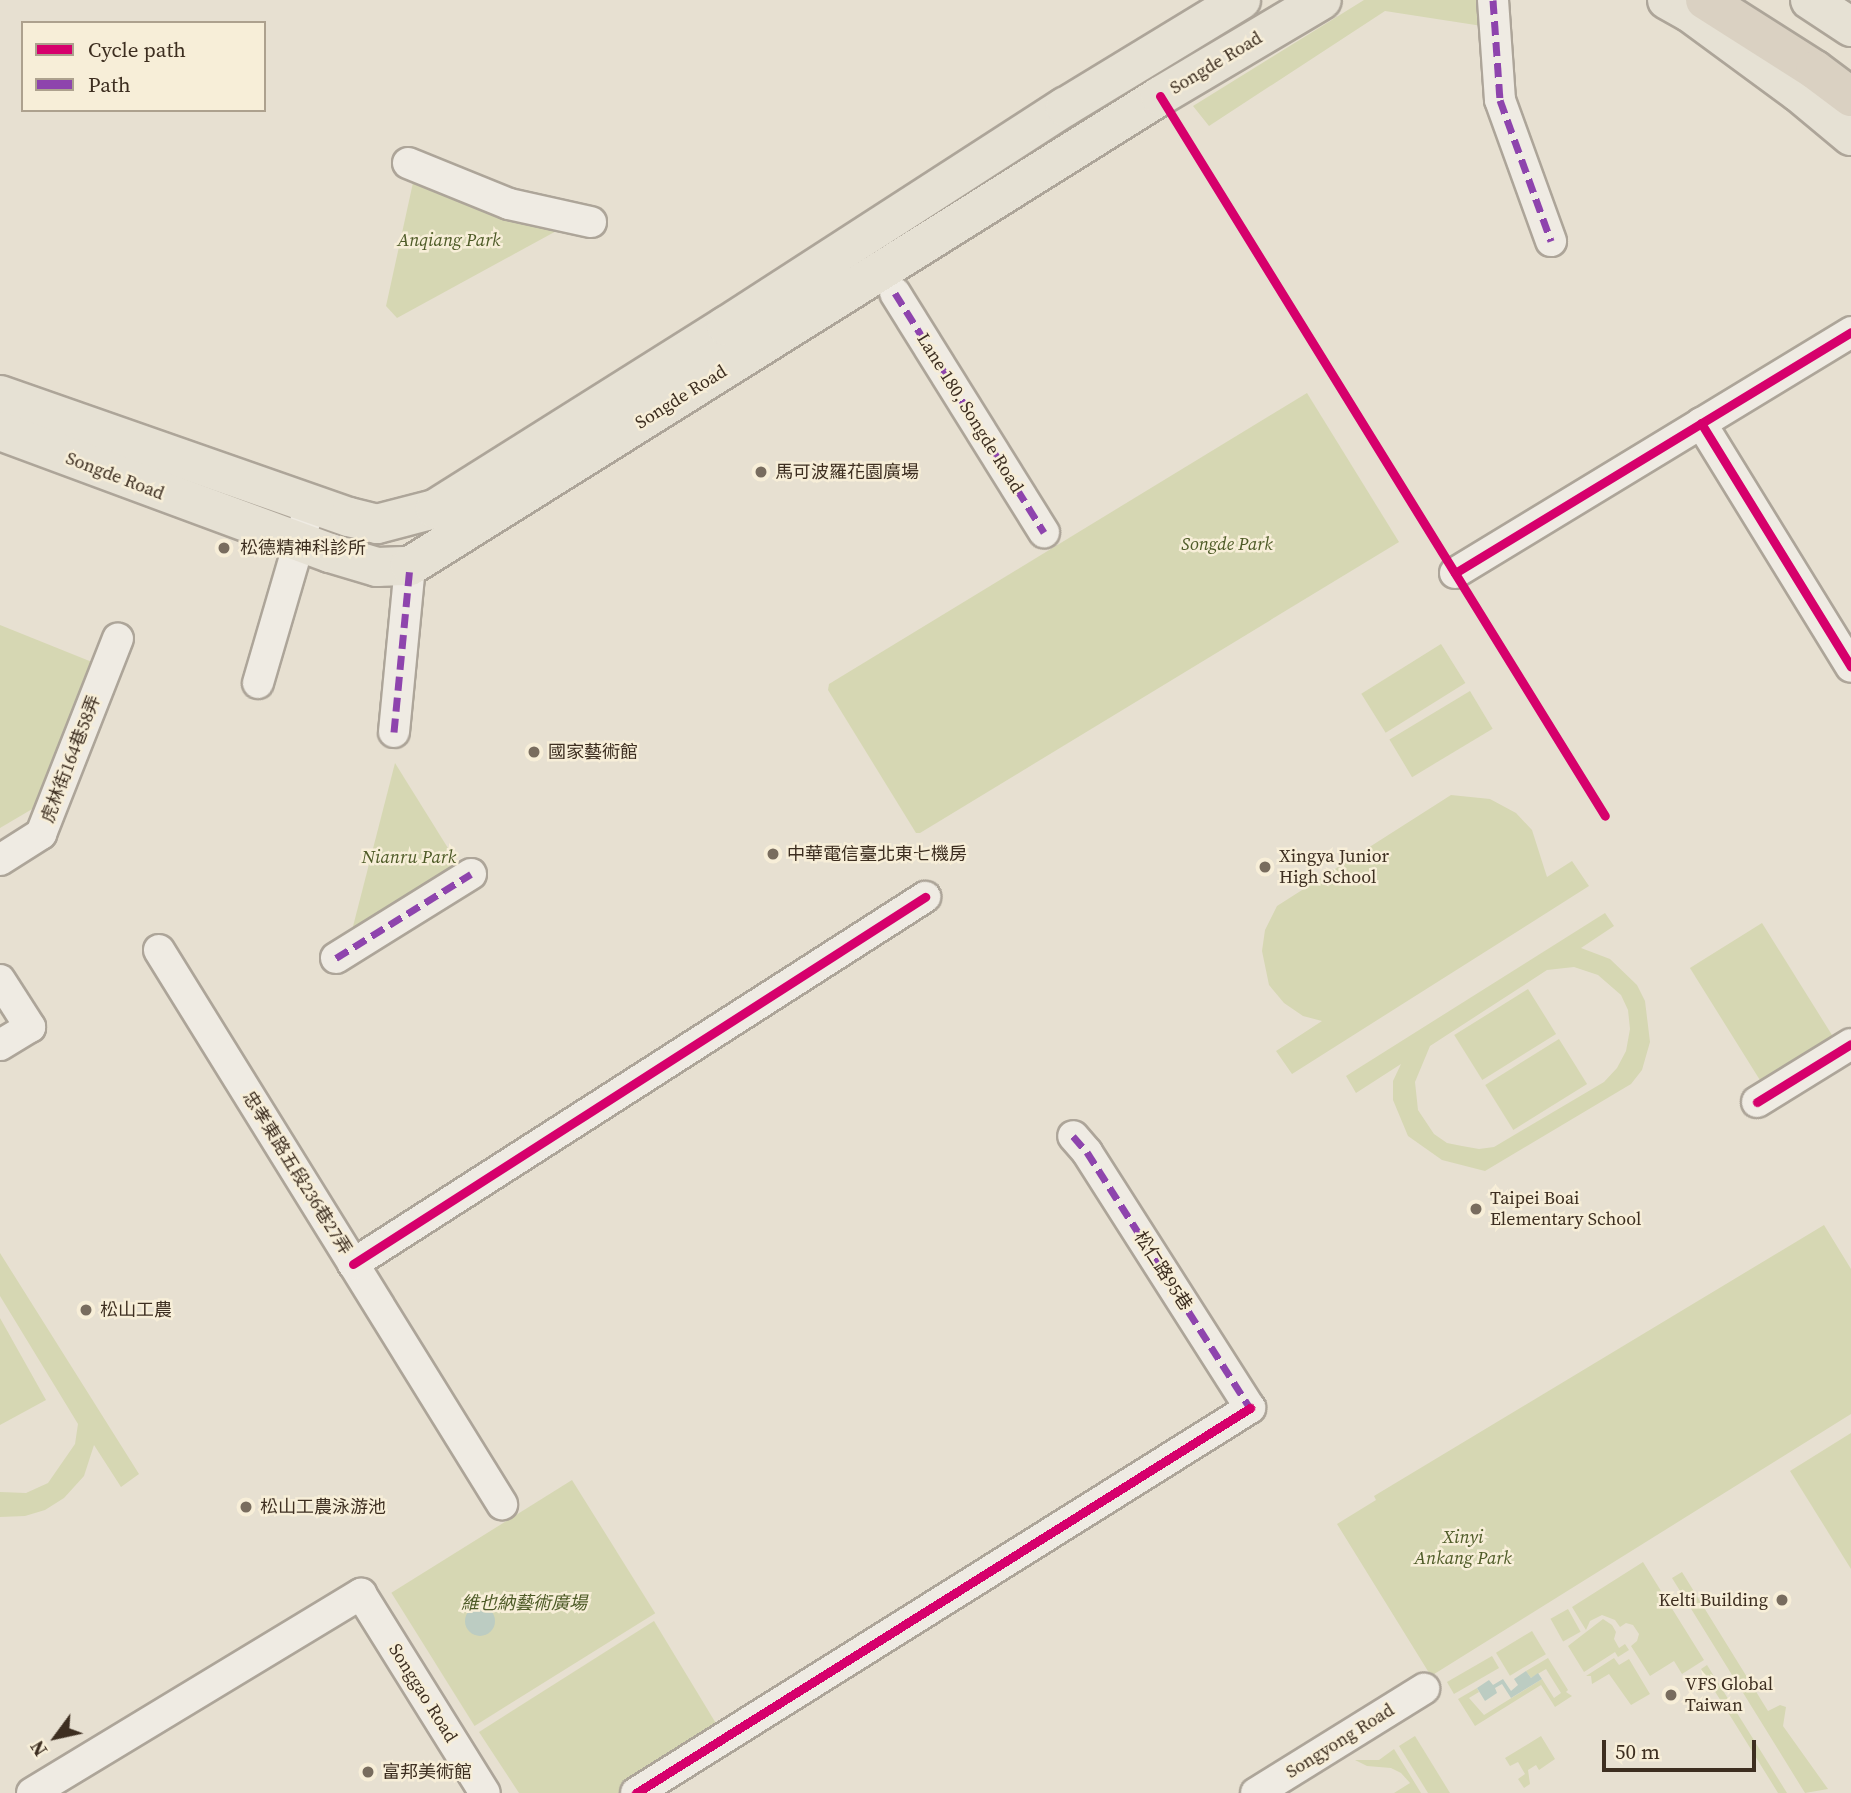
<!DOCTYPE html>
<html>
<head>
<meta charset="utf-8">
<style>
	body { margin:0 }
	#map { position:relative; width:1851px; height:1793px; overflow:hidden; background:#e7e0d1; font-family:"Source Serif 4","Noto Sans TC",serif }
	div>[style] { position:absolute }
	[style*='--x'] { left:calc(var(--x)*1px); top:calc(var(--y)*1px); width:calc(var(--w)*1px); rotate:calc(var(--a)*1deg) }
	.green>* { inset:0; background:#d6d7b3; transform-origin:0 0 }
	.water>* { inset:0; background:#bcccc2 }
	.round { border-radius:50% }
	.roads { filter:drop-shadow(2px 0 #ada599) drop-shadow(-2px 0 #ada599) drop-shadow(0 2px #ada599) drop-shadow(0 -2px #ada599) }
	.minor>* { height:30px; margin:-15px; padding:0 15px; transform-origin:15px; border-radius:15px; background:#efebe3 }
	.major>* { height:38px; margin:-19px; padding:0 19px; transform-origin:19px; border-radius:19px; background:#e6e1d4 }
	.highway>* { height:38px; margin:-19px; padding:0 19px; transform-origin:19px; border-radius:19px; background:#dad1c2 }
	.quiet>* { height:7px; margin-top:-3.5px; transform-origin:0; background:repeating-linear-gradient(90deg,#8e44ad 0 14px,transparent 0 21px) }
	.cycleway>* { height:9px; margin:-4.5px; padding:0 4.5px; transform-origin:4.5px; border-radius:4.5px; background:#d6006c }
	.dots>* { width:19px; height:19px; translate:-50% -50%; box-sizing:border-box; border:4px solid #f7eed8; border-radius:50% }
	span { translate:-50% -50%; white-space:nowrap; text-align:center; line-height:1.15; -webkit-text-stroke:5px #f7eed8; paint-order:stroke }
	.street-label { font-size:18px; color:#3d2e20 }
	.park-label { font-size:18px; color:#4d5a26; font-style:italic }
	.poi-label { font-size:18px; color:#3d2e20 }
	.left { translate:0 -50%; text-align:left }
	.right { translate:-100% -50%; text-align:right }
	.legend { position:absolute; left:21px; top:21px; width:245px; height:91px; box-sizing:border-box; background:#f7eed8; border:2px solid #ada18e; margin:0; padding:9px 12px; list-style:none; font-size:21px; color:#3d2e20 }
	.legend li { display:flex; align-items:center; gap:14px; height:35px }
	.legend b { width:35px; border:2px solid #ada18e }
	.north { position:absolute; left:21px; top:1702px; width:70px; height:70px; -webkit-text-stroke:5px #f7eed8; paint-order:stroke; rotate:237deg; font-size:19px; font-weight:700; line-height:28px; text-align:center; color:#3d2e20 }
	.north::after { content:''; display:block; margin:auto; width:24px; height:32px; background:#3d2e20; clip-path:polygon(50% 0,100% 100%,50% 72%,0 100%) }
	.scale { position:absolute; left:1602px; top:1740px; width:154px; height:32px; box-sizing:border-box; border:4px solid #3d2e20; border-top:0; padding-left:9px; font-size:21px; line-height:24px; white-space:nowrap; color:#3d2e20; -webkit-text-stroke:5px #f7eed8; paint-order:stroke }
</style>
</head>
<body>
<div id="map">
	<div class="green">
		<div style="clip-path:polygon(1364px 0,1480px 0,1482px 26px,1385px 11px,1209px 126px,1193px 106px)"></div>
		<div style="clip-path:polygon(414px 178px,560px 229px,397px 318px,386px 306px)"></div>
		<div style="clip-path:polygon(1307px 393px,1399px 542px,920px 833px,916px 833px,828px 690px,829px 684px)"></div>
		<div style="clip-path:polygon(0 625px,92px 662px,39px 805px,0 828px)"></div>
		<div style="left:1441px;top:644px;width:46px;height:94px;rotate:58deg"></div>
		<div style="left:1470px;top:691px;width:44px;height:94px;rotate:59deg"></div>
		<div style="clip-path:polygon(395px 763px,461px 869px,349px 942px)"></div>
		<div style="clip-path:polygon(1451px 795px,1490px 799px,1516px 813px,1532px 830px,1547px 877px,1572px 861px,1589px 886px,1292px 1074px,1276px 1051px,1322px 1021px,1303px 1016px,1284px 1003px,1269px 985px,1262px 951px,1265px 930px,1277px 906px)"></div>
		<div style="clip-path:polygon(evenodd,1605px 913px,1614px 926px,1581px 948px,1610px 959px,1637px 985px,1645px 1001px,1650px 1042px,1642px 1070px,1631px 1084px,1485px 1171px,1442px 1160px,1408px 1136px,1393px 1100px,1393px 1081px,1401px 1064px,1356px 1093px,1346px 1076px,1605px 913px,1574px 967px,1598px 975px,1621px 995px,1628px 1010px,1630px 1029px,1626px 1051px,1617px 1068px,1604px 1082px,1494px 1147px,1479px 1149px,1462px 1146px,1447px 1143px,1434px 1134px,1418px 1110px,1415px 1082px,1430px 1046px,1547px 970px,1574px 967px)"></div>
		<div style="left:1762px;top:923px;width:138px;height:85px;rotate:58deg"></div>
		<div style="left:1528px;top:989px;width:53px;height:87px;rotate:58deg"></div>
		<div style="left:1559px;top:1039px;width:53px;height:87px;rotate:58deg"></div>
		<div style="clip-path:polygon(1824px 1225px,1851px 1269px,1851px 1414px,1431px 1676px,1337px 1524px,1376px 1500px,1374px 1496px)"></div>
		<div style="clip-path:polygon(0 1253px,139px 1474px,121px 1487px,94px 1445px,84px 1476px,64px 1498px,45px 1510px,25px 1516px,0 1517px,0 1492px,26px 1493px,48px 1483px,75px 1444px,78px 1424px,0 1296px)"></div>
		<div style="clip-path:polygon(0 1318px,46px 1400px,0 1425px)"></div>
		<div style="clip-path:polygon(1851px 1433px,1851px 1569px,1790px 1471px)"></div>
		<div style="left:572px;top:1480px;width:157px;height:213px;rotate:58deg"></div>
		<div style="clip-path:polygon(1643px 1562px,1704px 1660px,1682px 1674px,1674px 1661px,1650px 1676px,1631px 1646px,1637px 1641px,1639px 1634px,1633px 1625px,1626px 1623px,1620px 1627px,1615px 1620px,1602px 1615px,1590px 1621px,1586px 1630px,1572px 1607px)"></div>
		<div style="clip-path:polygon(1682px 1572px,1768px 1711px,1780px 1705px,1786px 1707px,1783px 1726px,1828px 1789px,1805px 1793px,1672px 1578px)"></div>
		<div style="left:1568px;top:1609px;width:26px;height:20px;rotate:61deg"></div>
		<div style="clip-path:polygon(1603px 1619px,1612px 1625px,1616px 1632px,1614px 1639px,1619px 1648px,1625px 1644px,1629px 1650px,1618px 1657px,1615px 1652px,1584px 1672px,1568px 1646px)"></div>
		<div style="clip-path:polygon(654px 1621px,720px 1730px,621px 1793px,519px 1793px,479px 1732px)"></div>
		<div style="left:1532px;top:1631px;width:27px;height:42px;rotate:59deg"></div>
		<div style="left:1492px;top:1656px;width:14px;height:52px;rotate:60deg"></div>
		<div style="clip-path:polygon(1548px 1658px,1568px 1690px,1566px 1692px,1572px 1696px,1555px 1707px,1541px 1685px,1475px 1726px,1458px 1699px,1477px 1688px,1479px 1692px,1469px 1698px,1484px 1715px,1542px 1679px,1554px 1698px,1561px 1693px,1546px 1669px,1531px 1678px,1526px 1671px)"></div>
		<div style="clip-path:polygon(1614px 1658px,1619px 1665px,1629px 1659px,1650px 1694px,1631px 1705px,1609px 1674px,1592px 1684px,1591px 1676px,1586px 1676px)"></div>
		<div style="clip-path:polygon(1707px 1665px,1787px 1793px,1778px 1793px,1752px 1751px,1701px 1669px)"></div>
		<div style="clip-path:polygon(1415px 1736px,1450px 1793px,1428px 1793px,1399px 1746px)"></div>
		<div style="clip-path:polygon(1541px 1736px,1555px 1759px,1539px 1770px,1536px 1765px,1528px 1770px,1530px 1784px,1524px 1788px,1518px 1779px,1525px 1774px,1518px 1762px,1510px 1766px,1505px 1758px)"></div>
		<div style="clip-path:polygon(1394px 1749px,1421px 1793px,1394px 1793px,1410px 1783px,1401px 1773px,1391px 1768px,1367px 1766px,1355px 1760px,1379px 1760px)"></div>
	</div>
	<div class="water">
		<div class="round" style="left:465px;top:1606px;width:30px;height:30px"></div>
		<div style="clip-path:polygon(1526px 1671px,1531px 1678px,1538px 1673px,1542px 1679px,1511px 1698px,1502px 1684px,1495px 1688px,1497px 1693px,1485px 1701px,1477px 1688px,1489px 1680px,1493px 1685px,1503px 1679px,1511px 1691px,1518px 1685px,1514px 1679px)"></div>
	</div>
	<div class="roads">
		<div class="minor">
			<div style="--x:1493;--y:0;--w:100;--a:86"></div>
			<div style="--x:1500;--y:100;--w:150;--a:70.1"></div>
			<div style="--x:408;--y:163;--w:109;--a:22.1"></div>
			<div style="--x:509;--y:204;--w:84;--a:12.4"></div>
			<div style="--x:895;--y:293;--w:282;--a:58.1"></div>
			<div style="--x:1701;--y:423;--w:286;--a:58.4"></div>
			<div style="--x:1455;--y:573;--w:464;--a:-31.3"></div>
			<div style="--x:258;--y:683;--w:185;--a:-73.7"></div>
			<div style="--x:394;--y:732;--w:167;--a:-84.5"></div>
			<div style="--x:0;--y:860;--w:49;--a:-32.4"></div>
			<div style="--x:41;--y:834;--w:210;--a:-68.5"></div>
			<div style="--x:159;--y:950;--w:652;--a:58.24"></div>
			<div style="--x:336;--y:958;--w:159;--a:-31.9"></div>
			<div style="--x:0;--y:980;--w:56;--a:57.4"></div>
			<div style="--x:30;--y:1027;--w:35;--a:149"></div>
			<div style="--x:1757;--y:1102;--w:110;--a:-31.7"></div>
			<div style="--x:353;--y:1264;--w:680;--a:-32.68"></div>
			<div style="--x:32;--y:1793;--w:385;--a:-31.2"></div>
			<div style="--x:361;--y:1594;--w:234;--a:58.1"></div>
			<div style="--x:636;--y:1793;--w:725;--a:-32.09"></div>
			<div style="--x:1250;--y:1408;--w:303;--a:-122.5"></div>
			<div style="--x:1087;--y:1152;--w:21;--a:-131"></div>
			<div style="--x:1256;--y:1793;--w:198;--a:-31.8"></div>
		</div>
		<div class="major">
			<div style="--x:1667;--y:0;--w:25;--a:29"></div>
			<div style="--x:1689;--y:12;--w:135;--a:36.3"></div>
			<div style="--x:1798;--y:92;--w:69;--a:39.7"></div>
			<div style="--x:1810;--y:0;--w:49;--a:33.4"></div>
			<div style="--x:0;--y:395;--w:370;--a:19.3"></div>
			<div style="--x:349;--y:517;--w:29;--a:14"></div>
			<div style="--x:377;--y:524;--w:60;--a:-14.5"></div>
			<div style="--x:435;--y:509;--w:344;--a:-32.2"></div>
			<div style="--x:726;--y:326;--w:404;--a:-32.9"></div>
			<div style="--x:1065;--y:107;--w:206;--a:-31.3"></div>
			<div style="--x:0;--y:431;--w:352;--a:20.3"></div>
			<div style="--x:330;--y:553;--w:49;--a:16.6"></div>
			<div style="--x:377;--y:567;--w:33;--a:-2"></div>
			<div style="--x:410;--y:566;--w:885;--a:-32.07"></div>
			<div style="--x:1160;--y:96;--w:188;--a:-30.7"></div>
		</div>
		<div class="highway">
			<div style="--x:1705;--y:0;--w:130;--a:32.5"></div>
			<div style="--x:1815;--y:70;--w:45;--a:36.9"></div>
		</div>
	</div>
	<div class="quiet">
		<div style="--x:1493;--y:0;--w:100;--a:86"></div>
		<div style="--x:1500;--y:100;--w:150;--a:70.1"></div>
		<div style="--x:895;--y:293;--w:282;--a:58.1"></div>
		<div style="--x:394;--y:732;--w:167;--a:-84.5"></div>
		<div style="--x:336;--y:958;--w:159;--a:-31.9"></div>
		<div style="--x:1073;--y:1136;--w:21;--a:49"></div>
		<div style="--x:1087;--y:1152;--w:303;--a:57.5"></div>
		<div style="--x:1250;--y:1408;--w:4;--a:153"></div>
	</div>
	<div class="cycleway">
		<div style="--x:1160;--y:96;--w:846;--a:58.28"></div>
		<div style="--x:1701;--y:423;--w:286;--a:58.4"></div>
		<div style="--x:1455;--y:573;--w:464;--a:-31.3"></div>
		<div style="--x:1757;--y:1102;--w:110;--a:-31.7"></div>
		<div style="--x:353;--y:1264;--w:680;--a:-32.68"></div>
		<div style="--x:636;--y:1793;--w:725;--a:-32.09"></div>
	</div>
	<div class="dots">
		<div style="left:761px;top:472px;background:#786c5e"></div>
		<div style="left:224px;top:548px;background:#786c5e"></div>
		<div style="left:534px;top:752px;background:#786c5e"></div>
		<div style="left:773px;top:854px;background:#786c5e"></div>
		<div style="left:1265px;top:867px;background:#786c5e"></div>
		<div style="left:1476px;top:1209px;background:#786c5e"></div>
		<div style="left:86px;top:1310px;background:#786c5e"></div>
		<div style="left:246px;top:1507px;background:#786c5e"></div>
		<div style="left:1782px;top:1600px;background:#786c5e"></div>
		<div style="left:1671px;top:1695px;background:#786c5e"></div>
		<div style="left:368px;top:1772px;background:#786c5e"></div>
	</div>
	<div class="street-label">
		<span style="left:1216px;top:63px;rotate:-31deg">Songde Road</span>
		<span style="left:681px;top:397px;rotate:-32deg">Songde Road</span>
		<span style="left:970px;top:413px;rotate:58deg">Lane 180, Songde Road</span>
		<span style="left:115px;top:476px;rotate:21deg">Songde Road</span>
		<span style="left:71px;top:759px;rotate:-69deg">虎林街164巷58弄</span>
		<span style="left:297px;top:1173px;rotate:58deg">忠孝東路五段236巷27弄</span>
		<span style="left:1163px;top:1271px;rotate:57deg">松仁路95巷</span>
		<span style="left:423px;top:1693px;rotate:58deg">Songgao Road</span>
		<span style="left:1340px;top:1741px;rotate:-32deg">Songyong Road</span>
	</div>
	<div class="park-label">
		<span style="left:449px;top:240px">Anqiang Park</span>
		<span style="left:1227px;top:544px">Songde Park</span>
		<span style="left:409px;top:857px">Nianru Park</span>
		<span style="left:1463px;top:1548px">Xinyi<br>Ankang Park</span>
		<span style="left:524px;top:1603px">維也納藝術廣場</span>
	</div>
	<div class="poi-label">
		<span class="left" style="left:775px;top:472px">馬可波羅花園廣場</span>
		<span class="left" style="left:240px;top:548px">松德精神科診所</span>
		<span class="left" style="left:548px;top:752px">國家藝術館</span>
		<span class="left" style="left:787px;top:854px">中華電信臺北東七機房</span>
		<span class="left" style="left:1279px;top:867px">Xingya Junior<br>High School</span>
		<span class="left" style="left:1490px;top:1209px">Taipei Boai<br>Elementary School</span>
		<span class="left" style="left:100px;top:1310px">松山工農</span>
		<span class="left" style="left:260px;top:1507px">松山工農泳游池</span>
		<span class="right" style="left:1768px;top:1600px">Kelti Building</span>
		<span class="left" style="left:1685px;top:1695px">VFS Global<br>Taiwan</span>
		<span class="left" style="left:382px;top:1772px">富邦美術館</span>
	</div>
	<ul class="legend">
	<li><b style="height:9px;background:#d6006c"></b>Cycle path</li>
	<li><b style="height:9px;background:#8e44ad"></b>Path</li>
	</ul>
	<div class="north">N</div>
	<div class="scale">50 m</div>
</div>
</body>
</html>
